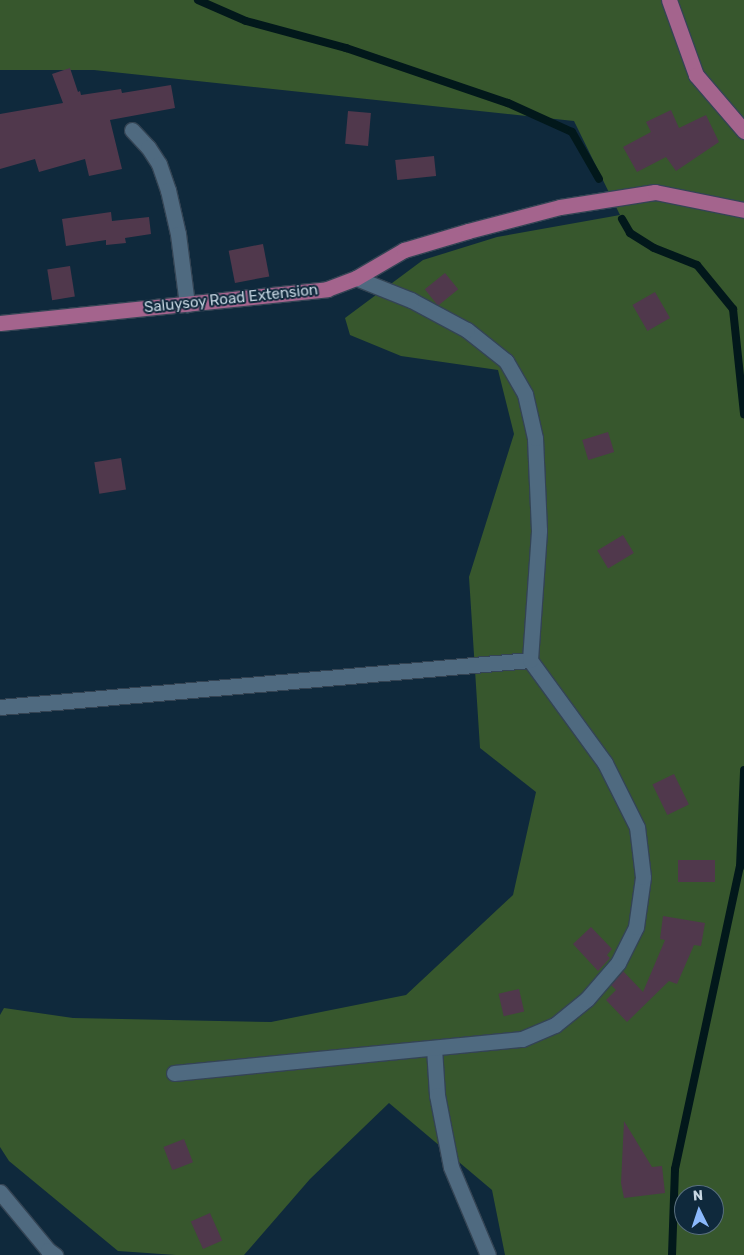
<!DOCTYPE html>
<html>
<head>
<meta charset="utf-8">
<style>
	body { margin:0 }
	#map { position:relative; width:744px; height:1255px; overflow:hidden; background:#0f293c; font-family:Rubik,sans-serif }
	div>[style] { position:absolute }
	[style*='--x'] { left:calc(var(--x)*1px); top:calc(var(--y)*1px); width:calc(var(--w)*1px); rotate:calc(var(--a)*1deg) }
	.forest>* { inset:0; background:#37572d }
	.stream>* { height:8px; margin:-4px; padding:0 4px; transform-origin:4px; border-radius:4px; background:#02181b }
	.building>* { inset:0; background:#50384c; transform-origin:0 0 }
	.roads { filter:drop-shadow(1px 0 #344454) drop-shadow(-1px 0 #344454) drop-shadow(0 1px #344454) drop-shadow(0 -1px #344454) }
	.minor>* { height:15px; margin:-7.5px; padding:0 7.5px; transform-origin:7.5px; border-radius:7.5px; background:#4f6a80 }
	.major>* { height:15px; margin:-7.5px; padding:0 7.5px; transform-origin:7.5px; border-radius:7.5px; background:#a4648d }
	span { translate:-50% -50%; white-space:nowrap; text-align:center; line-height:1.15; -webkit-text-stroke:4px #0f293c; paint-order:stroke }
	.street-label { font-size:15px; color:#c8d7e3 }
	.north { position:absolute; left:674px; top:1185px; width:50px; height:50px; box-sizing:border-box; background:#0f293c; border:1px solid #596f7f; border-radius:50%; rotate:356deg; font-size:14px; font-weight:700; line-height:20px; text-align:center; color:#c8d7e3 }
	.north::after { content:''; display:block; margin:auto; width:18px; height:22px; background:#8bb9fc; clip-path:polygon(50% 0,100% 100%,50% 72%,0 100%) }
</style>
</head>
<body>
<div id="map">
	<div class="forest">
		<div style="clip-path:polygon(evenodd,0 0,744px 0,744px 1255px,505px 1255px,492px 1190px,389px 1103px,310px 1179px,244px 1255px,176px 1255px,118px 1251px,9px 1161px,0 1147px,0 1015px,4px 1008px,73px 1018px,271px 1022px,406px 995px,513px 895px,536px 792px,480px 748px,469px 577px,514px 434px,498px 370px,401px 356px,350px 335px,345px 318px,423px 260px,497px 237px,620px 215px,574px 121px,94px 70px,0 70px,0 0,684px 1195px,714px 1195px,714px 1225px,684px 1225px,684px 1195px)"></div>
	</div>
	<div class="stream">
		<div style="--x:198;--y:0;--w:52;--a:23.6"></div>
		<div style="--x:246;--y:21;--w:104;--a:15.1"></div>
		<div style="--x:346;--y:48;--w:171;--a:18.8"></div>
		<div style="--x:508;--y:103;--w:70;--a:24.4"></div>
		<div style="--x:572;--y:132;--w:54;--a:60.1"></div>
		<div style="--x:622;--y:219;--w:16;--a:60"></div>
		<div style="--x:630;--y:233;--w:28;--a:32"></div>
		<div style="--x:654;--y:248;--w:46;--a:21.6"></div>
		<div style="--x:697;--y:265;--w:57;--a:50.7"></div>
		<div style="--x:733;--y:309;--w:106;--a:84"></div>
		<div style="--x:672;--y:1255;--w:86;--a:-88"></div>
		<div style="--x:675;--y:1169;--w:309;--a:-77.9"></div>
		<div style="--x:740;--y:867;--w:97;--a:-87.6"></div>
	</div>
	<div class="building">
		<div style="clip-path:polygon(70px 68px,78px 92px,80px 91px,81px 95px,121px 89px,122px 93px,171px 85px,175px 108px,110px 120px,122px 169px,89px 176px,85px 159px,39px 172px,35px 159px,0 169px,0 114px,63px 103px,52px 74px)"></div>
		<div style="clip-path:polygon(671px 110px,679px 128px,706px 115px,719px 142px,676px 171px,666px 157px,637px 172px,623px 147px,651px 132px,646px 122px)"></div>
		<div style="left:348px;top:111px;width:23px;height:33px;rotate:5deg"></div>
		<div style="left:434px;top:156px;width:20px;height:39px;rotate:84deg"></div>
		<div style="clip-path:polygon(111px 212px,112px 221px,149px 217px,151px 234px,125px 238px,126px 243px,106px 245px,106px 240px,66px 246px,62px 219px)"></div>
		<div style="left:263px;top:244px;width:33px;height:35px;rotate:79deg"></div>
		<div style="left:70px;top:266px;width:31px;height:23px;rotate:81deg"></div>
		<div style="left:445px;top:273px;width:21px;height:26px;rotate:51deg"></div>
		<div style="left:655px;top:292px;width:30px;height:26px;rotate:60deg"></div>
		<div style="left:608px;top:432px;width:21px;height:27px;rotate:73deg"></div>
		<div style="left:121px;top:458px;width:32px;height:27px;rotate:81deg"></div>
		<div style="left:623px;top:535px;width:21px;height:30px;rotate:59deg"></div>
		<div style="left:674px;top:774px;width:34px;height:24px;rotate:64deg"></div>
		<div style="left:715px;top:860px;width:22px;height:37px;rotate:90deg"></div>
		<div style="clip-path:polygon(663px 916px,705px 923px,701px 946px,694px 945px,677px 984px,669px 981px,627px 1022px,606px 1000px,616px 990px,611px 985px,623px 971px,643px 992px,665px 940px,660px 939px)"></div>
		<div style="clip-path:polygon(591px 927px,612px 949px,607px 955px,610px 958px,598px 971px,573px 944px)"></div>
		<div style="left:519px;top:989px;width:23px;height:21px;rotate:77deg"></div>
		<div style="clip-path:polygon(624px 1121px,652px 1167px,662px 1166px,665px 1193px,624px 1198px,621px 1183px)"></div>
		<div style="left:184px;top:1139px;width:25px;height:22px;rotate:69deg"></div>
		<div style="left:210px;top:1213px;width:30px;height:21px;rotate:66deg"></div>
	</div>
	<div class="roads">
		<div class="minor">
			<div style="--x:132;--y:130;--w:23;--a:47"></div>
			<div style="--x:148;--y:147;--w:20;--a:57"></div>
			<div style="--x:159;--y:164;--w:28;--a:71"></div>
			<div style="--x:168;--y:190;--w:45;--a:77.2"></div>
			<div style="--x:178;--y:234;--w:71;--a:82.7"></div>
			<div style="--x:0;--y:707;--w:532;--a:-5.07"></div>
			<div style="--x:434;--y:1048;--w:47;--a:86.3"></div>
			<div style="--x:437;--y:1095;--w:73;--a:79"></div>
			<div style="--x:451;--y:1167;--w:95;--a:67.2"></div>
			<div style="--x:174;--y:1073;--w:350;--a:-5.6"></div>
			<div style="--x:522;--y:1039;--w:36;--a:-23"></div>
			<div style="--x:555;--y:1025;--w:41;--a:-39.1"></div>
			<div style="--x:587;--y:999;--w:48;--a:-49.3"></div>
			<div style="--x:618;--y:963;--w:40;--a:-63.4"></div>
			<div style="--x:636;--y:927;--w:50;--a:-82"></div>
			<div style="--x:643;--y:877;--w:50;--a:-96.8"></div>
			<div style="--x:637;--y:827;--w:72;--a:-116.6"></div>
			<div style="--x:605;--y:763;--w:127;--a:-126.1"></div>
			<div style="--x:530;--y:660;--w:130;--a:-86"></div>
			<div style="--x:539;--y:530;--w:92;--a:-92.5"></div>
			<div style="--x:535;--y:438;--w:45;--a:-102.8"></div>
			<div style="--x:525;--y:394;--w:38;--a:-120"></div>
			<div style="--x:506;--y:361;--w:50;--a:-141.5"></div>
			<div style="--x:467;--y:330;--w:64;--a:-151.8"></div>
			<div style="--x:411;--y:300;--w:59;--a:-158.2"></div>
			<div style="--x:0;--y:1192;--w:75;--a:50.4"></div>
			<div style="--x:48;--y:1250;--w:9;--a:36"></div>
		</div>
		<div class="major">
			<div style="--x:669;--y:0;--w:80;--a:70.2"></div>
			<div style="--x:696;--y:75;--w:74;--a:49.4"></div>
			<div style="--x:0;--y:323;--w:329;--a:-5.9"></div>
			<div style="--x:327;--y:289;--w:31;--a:-21"></div>
			<div style="--x:356;--y:278;--w:56;--a:-30.3"></div>
			<div style="--x:404;--y:250;--w:67;--a:-16.5"></div>
			<div style="--x:468;--y:231;--w:95;--a:-14.6"></div>
			<div style="--x:560;--y:207;--w:96;--a:-9"></div>
			<div style="--x:655;--y:192;--w:91;--a:11.4"></div>
		</div>
	</div>
	<div class="street-label">
		<span style="left:231px;top:299px;rotate:-6deg">Saluysoy Road Extension</span>
	</div>
	<div class="north">N</div>
</div>
</body>
</html>
